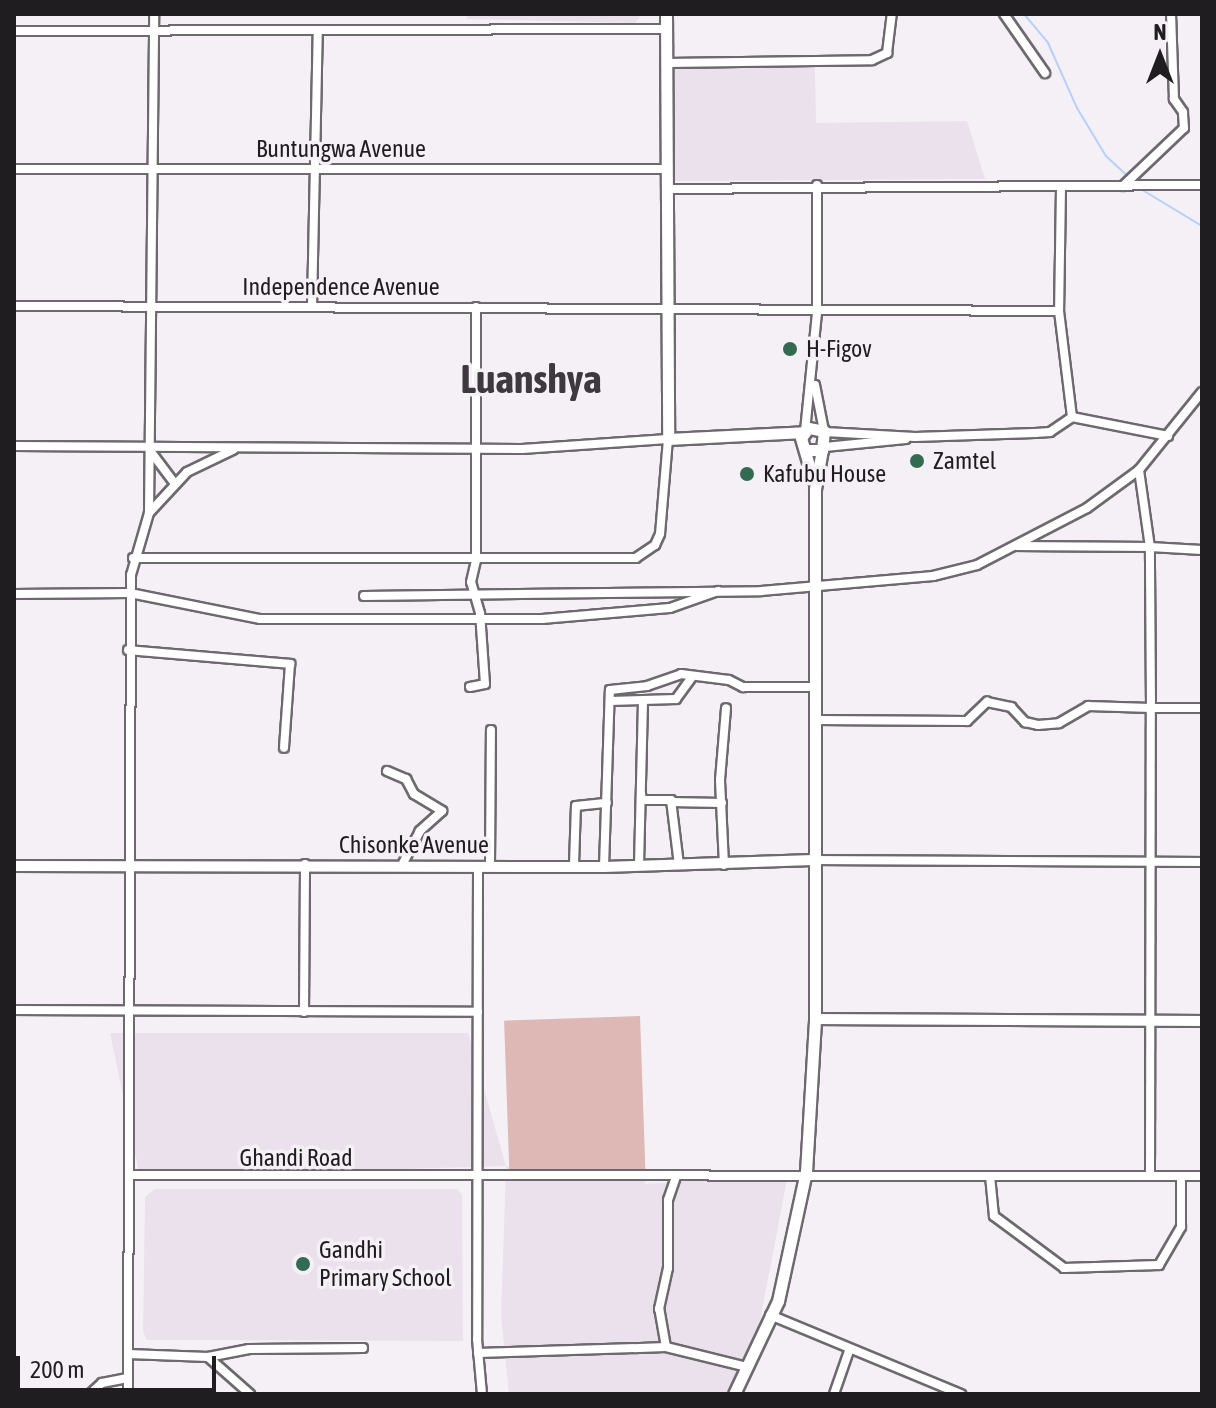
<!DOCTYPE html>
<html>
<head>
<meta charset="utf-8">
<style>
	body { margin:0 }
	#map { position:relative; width:1216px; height:1408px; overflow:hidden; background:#f5f0f6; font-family:"Asap Condensed",sans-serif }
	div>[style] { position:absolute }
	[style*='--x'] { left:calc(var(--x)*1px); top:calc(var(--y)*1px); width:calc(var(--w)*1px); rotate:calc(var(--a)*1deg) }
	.built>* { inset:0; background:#ebe1ed }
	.green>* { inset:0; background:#deb8b4; transform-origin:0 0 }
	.stream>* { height:2px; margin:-1px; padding:0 1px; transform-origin:1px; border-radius:1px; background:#b6d1f9 }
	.roads { filter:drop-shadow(2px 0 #6d696e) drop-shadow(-2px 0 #6d696e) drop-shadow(0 2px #6d696e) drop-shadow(0 -2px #6d696e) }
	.minor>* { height:8px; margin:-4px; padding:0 4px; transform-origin:4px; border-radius:4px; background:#fff }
	.tertiary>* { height:10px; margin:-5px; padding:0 5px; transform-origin:5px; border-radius:5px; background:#fff }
	.secondary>* { height:11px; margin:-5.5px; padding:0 5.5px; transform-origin:5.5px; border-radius:5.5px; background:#fff }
	.dots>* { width:22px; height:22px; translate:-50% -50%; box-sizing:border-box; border:4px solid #f5f0f6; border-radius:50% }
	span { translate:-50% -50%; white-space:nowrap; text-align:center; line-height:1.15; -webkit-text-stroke:7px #f5f0f6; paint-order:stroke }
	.street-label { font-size:24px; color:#1f1d1f }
	.poi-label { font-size:24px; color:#1f1d1f }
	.left { translate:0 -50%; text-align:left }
	.town-label { font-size:40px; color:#3d393e; font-weight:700 }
	.frame { position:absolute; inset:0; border:16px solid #1f1d1f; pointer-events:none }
	.north { position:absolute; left:1120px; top:16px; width:80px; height:80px; -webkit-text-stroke:6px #f5f0f6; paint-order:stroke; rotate:0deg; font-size:22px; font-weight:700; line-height:32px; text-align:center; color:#1f1d1f }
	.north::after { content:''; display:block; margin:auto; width:28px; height:36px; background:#1f1d1f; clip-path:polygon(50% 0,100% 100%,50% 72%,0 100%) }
	.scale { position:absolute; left:16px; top:1356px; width:200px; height:36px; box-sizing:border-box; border:4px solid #1f1d1f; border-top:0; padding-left:10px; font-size:24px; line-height:28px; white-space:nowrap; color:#1f1d1f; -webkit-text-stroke:6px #f5f0f6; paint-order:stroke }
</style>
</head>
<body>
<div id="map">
	<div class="built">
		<div style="clip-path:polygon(467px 14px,643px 14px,635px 23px,467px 19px)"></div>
		<div style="clip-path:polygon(815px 67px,816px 123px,967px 121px,985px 179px,671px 181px,672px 69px)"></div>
		<div style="clip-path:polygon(110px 1033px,468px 1033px,506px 1166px,645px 1171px,645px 1184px,788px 1174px,752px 1363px,732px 1394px,509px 1394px,501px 1315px,506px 1166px,140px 1177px)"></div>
		<div style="clip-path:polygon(154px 1189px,457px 1189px,462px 1195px,463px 1341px,147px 1340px,143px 1332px,145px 1197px)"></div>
	</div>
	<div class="green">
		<div style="left:640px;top:1016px;width:155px;height:136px;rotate:88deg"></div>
	</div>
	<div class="stream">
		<div style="--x:1024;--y:14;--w:38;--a:50"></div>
		<div style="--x:1048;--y:43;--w:71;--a:66"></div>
		<div style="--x:1077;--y:108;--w:56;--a:58.9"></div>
		<div style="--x:1106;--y:156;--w:26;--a:43"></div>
		<div style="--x:1144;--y:191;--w:68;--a:31.1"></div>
	</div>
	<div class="roads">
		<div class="minor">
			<div style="--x:1004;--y:14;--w:72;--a:55.2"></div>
			<div style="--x:14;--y:31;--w:652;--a:-0.18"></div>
			<div style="--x:667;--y:63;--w:205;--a:-0.8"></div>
			<div style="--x:872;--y:60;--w:17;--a:-25"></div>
			<div style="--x:887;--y:53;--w:39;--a:-83"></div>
			<div style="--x:14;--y:169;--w:654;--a:0"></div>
			<div style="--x:1123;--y:186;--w:84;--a:-43.6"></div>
			<div style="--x:1184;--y:128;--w:16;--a:-94"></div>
			<div style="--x:1183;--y:112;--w:16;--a:-125"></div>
			<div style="--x:1174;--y:99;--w:85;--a:-92"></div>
			<div style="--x:1061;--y:188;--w:123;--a:90.9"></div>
			<div style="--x:1059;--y:311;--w:107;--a:83"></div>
			<div style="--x:667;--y:189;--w:535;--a:-0.43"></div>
			<div style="--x:14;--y:306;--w:1045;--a:0.27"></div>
			<div style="--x:312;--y:307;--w:276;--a:-88.8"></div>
			<div style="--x:815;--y:385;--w:47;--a:78.9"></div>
			<div style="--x:805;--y:431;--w:120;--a:-84.2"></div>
			<div style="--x:817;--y:312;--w:127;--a:-90"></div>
			<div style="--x:825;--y:432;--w:90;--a:3.2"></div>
			<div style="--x:915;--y:437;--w:120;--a:-1.9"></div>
			<div style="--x:1035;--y:433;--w:15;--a:-4"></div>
			<div style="--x:1050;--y:432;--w:27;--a:-34"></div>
			<div style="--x:1072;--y:417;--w:98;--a:11.2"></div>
			<div style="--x:14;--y:446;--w:508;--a:0.34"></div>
			<div style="--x:522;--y:449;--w:146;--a:-3.9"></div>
			<div style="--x:668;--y:439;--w:95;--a:94.8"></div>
			<div style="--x:660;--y:534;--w:12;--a:114"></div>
			<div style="--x:655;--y:545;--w:23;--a:146"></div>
			<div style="--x:636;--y:558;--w:503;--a:180"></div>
			<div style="--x:825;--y:447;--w:81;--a:-5.6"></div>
			<div style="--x:151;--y:452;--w:39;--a:53"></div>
			<div style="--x:1139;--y:470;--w:78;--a:81.9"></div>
			<div style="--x:1150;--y:547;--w:52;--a:3.3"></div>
			<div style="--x:149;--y:512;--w:498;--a:-89.4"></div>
			<div style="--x:14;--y:594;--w:116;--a:-0.5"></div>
			<div style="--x:130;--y:593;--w:133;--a:11.3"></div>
			<div style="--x:260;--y:619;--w:282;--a:0"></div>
			<div style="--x:542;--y:619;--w:128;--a:-4.9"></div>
			<div style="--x:670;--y:608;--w:51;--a:-19.5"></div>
			<div style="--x:364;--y:596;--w:397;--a:-0.7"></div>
			<div style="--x:761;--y:591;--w:173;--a:-5"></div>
			<div style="--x:933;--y:576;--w:45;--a:-14"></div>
			<div style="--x:977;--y:565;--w:124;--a:-27.4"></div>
			<div style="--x:1087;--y:508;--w:64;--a:-36.2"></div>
			<div style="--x:1139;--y:470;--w:100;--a:-51.1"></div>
			<div style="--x:128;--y:650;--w:163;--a:4.9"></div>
			<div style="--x:290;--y:664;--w:84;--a:94.1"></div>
			<div style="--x:470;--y:687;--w:15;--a:-11"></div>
			<div style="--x:485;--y:684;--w:71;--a:-94"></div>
			<div style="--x:480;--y:613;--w:32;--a:-106"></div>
			<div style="--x:471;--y:582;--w:23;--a:-77"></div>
			<div style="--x:476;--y:560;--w:253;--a:-90"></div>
			<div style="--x:610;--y:701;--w:66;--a:-1.7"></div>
			<div style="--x:676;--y:699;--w:27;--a:-54"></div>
			<div style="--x:816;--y:720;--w:151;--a:0.4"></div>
			<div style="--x:967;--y:721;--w:28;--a:-44"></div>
			<div style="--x:987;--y:702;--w:25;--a:12"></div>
			<div style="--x:1011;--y:707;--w:21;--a:47"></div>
			<div style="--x:1025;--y:722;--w:13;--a:13"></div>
			<div style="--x:1038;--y:725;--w:21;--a:-5"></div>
			<div style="--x:1059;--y:723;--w:34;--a:-30"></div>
			<div style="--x:1088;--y:706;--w:63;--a:1.8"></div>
			<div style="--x:1151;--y:708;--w:161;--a:-90.4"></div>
			<div style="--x:1150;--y:547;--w:133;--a:-179.6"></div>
			<div style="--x:387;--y:771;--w:21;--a:23"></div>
			<div style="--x:406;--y:779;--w:17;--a:62"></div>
			<div style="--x:414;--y:794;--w:33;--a:31"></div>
			<div style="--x:442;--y:811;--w:30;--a:138"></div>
			<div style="--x:420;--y:831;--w:38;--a:118"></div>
			<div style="--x:641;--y:794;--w:6;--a:81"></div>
			<div style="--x:642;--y:800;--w:29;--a:0"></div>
			<div style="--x:671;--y:800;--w:65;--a:83"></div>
			<div style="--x:671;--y:802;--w:51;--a:1.1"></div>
			<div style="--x:813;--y:860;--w:389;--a:0.3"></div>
			<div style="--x:490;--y:865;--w:135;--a:-89.6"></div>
			<div style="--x:574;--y:865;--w:59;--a:-88.1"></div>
			<div style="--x:576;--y:806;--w:31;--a:-6"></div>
			<div style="--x:639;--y:865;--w:164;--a:-88.6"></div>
			<div style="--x:724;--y:865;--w:85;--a:-92.7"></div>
			<div style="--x:720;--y:780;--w:72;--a:-85.2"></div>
			<div style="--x:478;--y:866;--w:473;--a:90.1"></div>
			<div style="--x:477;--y:1339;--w:55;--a:84.8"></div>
			<div style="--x:604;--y:867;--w:177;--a:-88.1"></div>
			<div style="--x:610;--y:690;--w:37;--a:-6"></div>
			<div style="--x:647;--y:686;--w:36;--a:-19"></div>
			<div style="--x:681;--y:674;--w:48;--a:7.1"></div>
			<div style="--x:729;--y:680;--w:16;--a:27"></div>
			<div style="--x:743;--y:687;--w:72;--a:0"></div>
			<div style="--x:14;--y:1010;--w:464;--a:0.2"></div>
			<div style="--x:304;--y:1012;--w:148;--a:-89.6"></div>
			<div style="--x:129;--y:1175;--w:1073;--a:0.05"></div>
			<div style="--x:1150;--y:1175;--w:467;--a:-89.9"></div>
			<div style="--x:1151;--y:708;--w:51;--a:0"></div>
			<div style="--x:990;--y:1176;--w:40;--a:84.3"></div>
			<div style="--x:994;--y:1216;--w:87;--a:36.6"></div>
			<div style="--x:1064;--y:1268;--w:95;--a:-1.8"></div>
			<div style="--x:1159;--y:1265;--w:44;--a:-59.9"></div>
			<div style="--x:1181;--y:1227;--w:51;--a:-90"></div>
			<div style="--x:770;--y:1315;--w:207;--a:22.5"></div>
			<div style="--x:666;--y:1347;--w:39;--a:-100"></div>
			<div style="--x:659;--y:1309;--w:42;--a:-77.6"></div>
			<div style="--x:668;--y:1268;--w:68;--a:-90"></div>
			<div style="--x:668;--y:1200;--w:24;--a:-71"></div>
			<div style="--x:478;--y:1353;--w:188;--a:-1.8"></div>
			<div style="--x:666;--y:1347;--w:83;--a:13.9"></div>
			<div style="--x:128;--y:1354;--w:80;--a:2.1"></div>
			<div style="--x:208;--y:1357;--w:56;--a:41.4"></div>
			<div style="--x:208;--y:1357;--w:42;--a:-11"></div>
			<div style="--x:249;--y:1349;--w:114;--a:-0.5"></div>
			<div style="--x:90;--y:1394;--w:16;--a:-43"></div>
			<div style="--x:102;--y:1383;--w:26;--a:-11"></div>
			<div style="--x:128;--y:1394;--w:819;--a:-89.79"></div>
			<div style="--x:131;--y:575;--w:65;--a:-73.8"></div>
			<div style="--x:149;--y:513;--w:56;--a:-47.2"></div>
			<div style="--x:187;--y:472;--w:51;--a:-25.6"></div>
			<div style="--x:834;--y:1394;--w:46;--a:-70.8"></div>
		</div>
		<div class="tertiary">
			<div style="--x:14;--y:866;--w:590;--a:0.1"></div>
			<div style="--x:604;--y:867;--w:209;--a:-1.9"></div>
			<div style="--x:815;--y:1019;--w:387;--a:0.3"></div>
		</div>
		<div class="secondary">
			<div style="--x:666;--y:14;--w:425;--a:89.7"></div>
			<div style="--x:668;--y:439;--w:136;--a:-2.9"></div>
			<div style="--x:806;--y:450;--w:16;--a:0"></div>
			<div style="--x:822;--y:450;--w:19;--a:-84"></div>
			<div style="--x:824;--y:431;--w:16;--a:-169"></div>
			<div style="--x:808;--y:428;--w:12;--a:125"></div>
			<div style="--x:801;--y:438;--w:43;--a:73.7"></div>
			<div style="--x:734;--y:1394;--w:103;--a:-64.7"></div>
			<div style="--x:778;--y:1301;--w:132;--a:-77.8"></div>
			<div style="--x:806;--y:1172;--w:153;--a:-86.6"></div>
			<div style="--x:815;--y:1019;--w:530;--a:-90"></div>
			<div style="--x:815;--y:489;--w:40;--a:-80"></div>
		</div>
	</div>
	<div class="dots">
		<div style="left:790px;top:349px;background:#336a52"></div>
		<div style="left:917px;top:461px;background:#336a52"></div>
		<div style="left:747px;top:474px;background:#336a52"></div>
		<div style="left:303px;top:1264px;background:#336a52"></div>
	</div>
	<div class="street-label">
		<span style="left:341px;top:149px">Buntungwa Avenue</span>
		<span style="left:341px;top:287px">Independence Avenue</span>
		<span style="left:414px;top:845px">Chisonke Avenue</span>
		<span style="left:296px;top:1158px">Ghandi Road</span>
	</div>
	<div class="poi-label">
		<span class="left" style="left:806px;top:349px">H-Figov</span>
		<span class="left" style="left:933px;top:461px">Zamtel</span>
		<span class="left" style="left:763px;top:474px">Kafubu House</span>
		<span class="left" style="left:319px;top:1264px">Gandhi<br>Primary School</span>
	</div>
	<div class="town-label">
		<span style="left:531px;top:379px">Luanshya</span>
	</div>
	<div class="frame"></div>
	<div class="north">N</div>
	<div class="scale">200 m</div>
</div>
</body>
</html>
